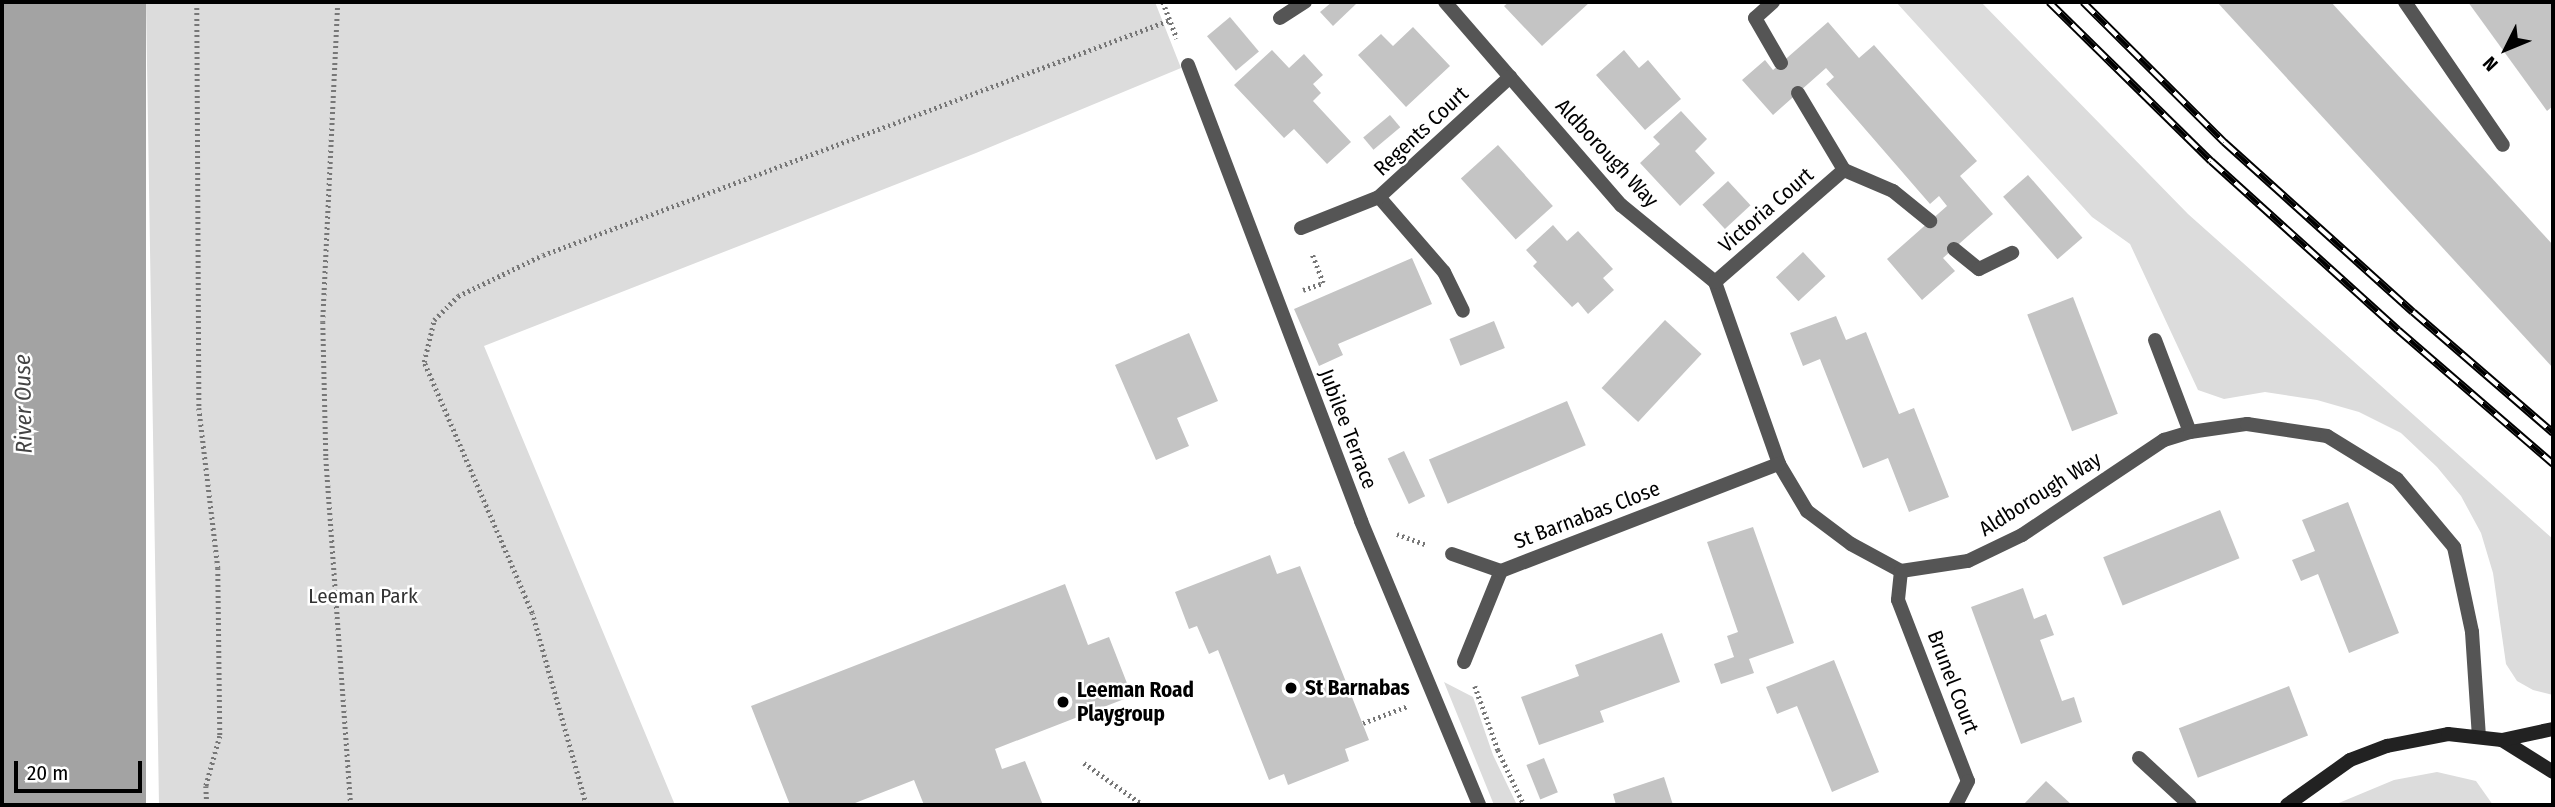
<!DOCTYPE html>
<html>
<head>
<meta charset="utf-8">
<style>
	body { margin:0 }
	#map { position:relative; width:2555px; height:807px; overflow:hidden; background:#fff; font-family:"Fira Sans Condensed",sans-serif }
	div>[style] { position:absolute }
	[style*='--x'] { left:calc(var(--x)*1px); top:calc(var(--y)*1px); width:calc(var(--w)*1px); rotate:calc(var(--a)*1deg) }
	.green>* { inset:0; background:#dcdcdc }
	.water>* { inset:0; background:#a3a3a3; transform-origin:0 0 }
	.building>* { inset:0; background:#c4c4c4; transform-origin:0 0 }
	.path>* { height:4.5px; margin-top:-2.25px; transform-origin:0; background:repeating-linear-gradient(90deg,#777 0 2px,transparent 0 5.5px) }
	.lane>* { height:14px; margin:-7px; padding:0 7px; transform-origin:7px; border-radius:7px; background:#555 }
	.street>* { height:14px; margin:-7px; padding:0 7px; transform-origin:7px; border-radius:7px; background:#555 }
	.secondary>* { height:14px; margin:-7px; padding:0 7px; transform-origin:7px; border-radius:7px; background:#222 }
	.rail>* { height:8px; margin-top:-4px; transform-origin:0; background:repeating-linear-gradient(90deg,#fff 0 16px,#000 0 32px); box-sizing:border-box; border-block:2px solid #000 }
	.dots>* { width:19px; height:19px; translate:-50% -50%; box-sizing:border-box; border:4px solid #fff; border-radius:50% }
	span { translate:-50% -50%; white-space:nowrap; text-align:center; line-height:1.15; -webkit-text-stroke:5px #fff; paint-order:stroke }
	.street-label { font-size:21px; color:#000 }
	.park-label { font-size:21px; color:#333 }
	.poi-label { font-size:21px; color:#000; font-weight:700 }
	.left { translate:0 -50%; text-align:left }
	.water-label { font-size:23px; color:#444; font-style:italic }
	.frame { position:absolute; inset:0; border:4px solid #000; pointer-events:none }
	.north { position:absolute; left:2471px; top:14px; width:70px; height:70px; -webkit-text-stroke:5px #fff; paint-order:stroke; rotate:227deg; font-size:19px; font-weight:700; line-height:28px; text-align:center; color:#000 }
	.north::after { content:''; display:block; margin:auto; width:24px; height:32px; background:#000; clip-path:polygon(50% 0,100% 100%,50% 72%,0 100%) }
	.scale { position:absolute; left:14px; top:761px; width:128px; height:32px; box-sizing:border-box; border:4px solid #000; border-top:0; padding-left:9px; font-size:21px; line-height:24px; white-space:nowrap; color:#000; -webkit-text-stroke:5px #fff; paint-order:stroke }
</style>
</head>
<body>
<div id="map">
	<div class="green">
		<div style="clip-path:polygon(146px 2px,1155px 2px,1181px 68px,976px 153px,484px 346px,675px 805px,159px 805px)"></div>
		<div style="clip-path:polygon(1896px 2px,1981px 2px,2188px 214px,2553px 539px,2553px 695px,2533px 690px,2517px 681px,2506px 664px,2493px 573px,2481px 533px,2461px 496px,2437px 467px,2401px 433px,2359px 412px,2317px 400px,2265px 392px,2224px 399px,2198px 390px,2130px 244px,2092px 217px)"></div>
		<div style="clip-path:polygon(1444px 682px,1473px 697px,1493px 755px,1517px 805px,1494px 805px)"></div>
		<div style="clip-path:polygon(2437px 772px,2476px 781px,2493px 805px,2334px 805px,2394px 780px)"></div>
	</div>
	<div class="water">
		<div style="left:2px;top:2px;width:144px;height:803px"></div>
	</div>
	<div class="building">
		<div style="clip-path:polygon(1332px 2px,1356px 4px,1333px 26px,1320px 12px)"></div>
		<div style="clip-path:polygon(1509px 2px,1590px 2px,1542px 46px,1504px 6px)"></div>
		<div style="clip-path:polygon(2217px 2px,2331px 2px,2553px 245px,2553px 368px)"></div>
		<div style="clip-path:polygon(2468px 2px,2553px 2px,2553px 106px,2547px 111px)"></div>
		<div style="left:1230px;top:17px;width:45px;height:30px;rotate:50deg"></div>
		<div style="clip-path:polygon(1828px 22px,1859px 58px,1874px 45px,1977px 161px,1960px 176px,1993px 214px,1943px 258px,1955px 271px,1922px 300px,1887px 259px,1947px 206px,1939px 196px,1930px 204px,1826px 84px,1834px 77px,1826px 68px,1773px 115px,1742px 80px,1765px 60px,1773px 70px)"></div>
		<div style="clip-path:polygon(1413px 27px,1450px 66px,1406px 107px,1358px 55px,1381px 34px,1393px 46px)"></div>
		<div style="clip-path:polygon(1272px 50px,1289px 68px,1304px 54px,1323px 75px,1313px 84px,1321px 93px,1313px 101px,1351px 142px,1327px 164px,1294px 129px,1284px 138px,1234px 85px)"></div>
		<div style="clip-path:polygon(1624px 50px,1639px 68px,1648px 60px,1681px 99px,1645px 130px,1596px 75px)"></div>
		<div style="clip-path:polygon(1681px 111px,1707px 139px,1695px 151px,1715px 173px,1680px 206px,1640px 163px,1660px 144px,1653px 137px)"></div>
		<div style="left:1390px;top:115px;width:16px;height:35px;rotate:50deg"></div>
		<div style="left:1498px;top:145px;width:82px;height:50px;rotate:48deg"></div>
		<div style="left:2028px;top:175px;width:83px;height:33px;rotate:49deg"></div>
		<div style="left:1728px;top:181px;width:33px;height:35px;rotate:47deg"></div>
		<div style="clip-path:polygon(1553px 225px,1567px 241px,1578px 231px,1613px 269px,1603px 278px,1614px 290px,1588px 314px,1578px 302px,1572px 307px,1533px 266px,1537px 262px,1526px 250px)"></div>
		<div style="left:1803px;top:252px;width:33px;height:37px;rotate:47deg"></div>
		<div style="clip-path:polygon(1412px 258px,1432px 304px,1338px 344px,1343px 355px,1319px 366px,1294px 309px)"></div>
		<div style="left:2073px;top:297px;width:125px;height:49px;rotate:69deg"></div>
		<div style="clip-path:polygon(1836px 316px,1846px 340px,1866px 332px,1899px 414px,1914px 408px,1949px 497px,1909px 512px,1888px 458px,1863px 468px,1820px 359px,1803px 366px,1790px 333px)"></div>
		<div style="left:1665px;top:320px;width:50px;height:93px;rotate:43deg"></div>
		<div style="left:1494px;top:321px;width:29px;height:48px;rotate:68deg"></div>
		<div style="clip-path:polygon(1189px 333px,1218px 401px,1177px 418px,1189px 446px,1156px 460px,1115px 365px)"></div>
		<div style="left:1567px;top:401px;width:48px;height:150px;rotate:67deg"></div>
		<div style="left:1404px;top:451px;width:50px;height:18px;rotate:65deg"></div>
		<div style="clip-path:polygon(2348px 502px,2399px 633px,2349px 653px,2318px 574px,2301px 581px,2292px 560px,2315px 551px,2302px 520px)"></div>
		<div style="left:2220px;top:510px;width:52px;height:126px;rotate:68deg"></div>
		<div style="clip-path:polygon(1753px 527px,1794px 643px,1749px 659px,1754px 673px,1721px 684px,1714px 664px,1734px 657px,1727px 636px,1738px 632px,1707px 542px)"></div>
		<div style="clip-path:polygon(1270px 555px,1277px 574px,1300px 566px,1369px 740px,1345px 749px,1349px 761px,1288px 785px,1284px 774px,1269px 780px,1218px 650px,1209px 654px,1197px 626px,1189px 629px,1175px 592px)"></div>
		<div style="clip-path:polygon(1065px 584px,1088px 645px,1109px 637px,1132px 696px,995px 749px,1002px 769px,1025px 761px,1043px 805px,924px 805px,914px 780px,850px 805px,790px 805px,751px 706px)"></div>
		<div style="clip-path:polygon(2023px 588px,2034px 619px,2046px 614px,2054px 635px,2040px 640px,2062px 701px,2074px 697px,2082px 722px,2021px 744px,1971px 607px)"></div>
		<div style="clip-path:polygon(1662px 633px,1680px 682px,1600px 711px,1604px 722px,1539px 745px,1521px 697px,1579px 676px,1575px 665px)"></div>
		<div style="clip-path:polygon(1834px 660px,1879px 772px,1832px 792px,1797px 706px,1777px 714px,1766px 687px)"></div>
		<div style="left:2289px;top:686px;width:53px;height:118px;rotate:69deg"></div>
		<div style="left:1544px;top:758px;width:37px;height:19px;rotate:68deg"></div>
		<div style="clip-path:polygon(1664px 777px,1673px 805px,1616px 805px,1613px 794px)"></div>
		<div style="clip-path:polygon(2046px 781px,2072px 805px,2023px 805px)"></div>
	</div>
	<div class="path">
		<div style="--x:197;--y:2;--w:406;--a:89.7"></div>
		<div style="--x:199;--y:408;--w:161;--a:83.2"></div>
		<div style="--x:218;--y:568;--w:168;--a:89.3"></div>
		<div style="--x:220;--y:736;--w:52;--a:105.6"></div>
		<div style="--x:206;--y:786;--w:19;--a:87"></div>
		<div style="--x:338;--y:2;--w:320;--a:92.7"></div>
		<div style="--x:323;--y:322;--w:136;--a:88.7"></div>
		<div style="--x:326;--y:458;--w:348;--a:85.9"></div>
		<div style="--x:1163;--y:2;--w:39;--a:69"></div>
		<div style="--x:1303;--y:290;--w:21;--a:-19"></div>
		<div style="--x:1323;--y:283;--w:30;--a:-111"></div>
		<div style="--x:1397;--y:534;--w:30;--a:20"></div>
		<div style="--x:1475;--y:686;--w:68;--a:70.2"></div>
		<div style="--x:1498;--y:750;--w:61;--a:64.7"></div>
		<div style="--x:1363;--y:723;--w:48;--a:-20.7"></div>
		<div style="--x:1084;--y:763;--w:72;--a:35.4"></div>
		<div style="--x:586;--y:805;--w:199;--a:-105.7"></div>
		<div style="--x:532;--y:613;--w:273;--a:-113.3"></div>
		<div style="--x:424;--y:362;--w:43;--a:-76.6"></div>
		<div style="--x:434;--y:320;--w:34;--a:-45"></div>
		<div style="--x:458;--y:296;--w:94;--a:-25.8"></div>
		<div style="--x:543;--y:255;--w:670;--a:-20.55"></div>
	</div>
	<div class="lane">
		<div style="--x:1773;--y:2;--w:24;--a:138"></div>
		<div style="--x:1755;--y:18;--w:52;--a:60"></div>
		<div style="--x:2405;--y:2;--w:173;--a:55.6"></div>
		<div style="--x:1280;--y:18;--w:30;--a:-33"></div>
		<div style="--x:1798;--y:93;--w:90;--a:59.1"></div>
		<div style="--x:1844;--y:170;--w:53;--a:23.2"></div>
		<div style="--x:1893;--y:191;--w:48;--a:39"></div>
		<div style="--x:1379;--y:197;--w:99;--a:49.1"></div>
		<div style="--x:1444;--y:272;--w:43;--a:64"></div>
		<div style="--x:1954;--y:249;--w:32;--a:39"></div>
		<div style="--x:1979;--y:269;--w:37;--a:-26"></div>
		<div style="--x:2155;--y:340;--w:98;--a:69.2"></div>
		<div style="--x:2139;--y:758;--w:69;--a:42.7"></div>
	</div>
	<div class="street">
		<div style="--x:1445;--y:2;--w:269;--a:49.1"></div>
		<div style="--x:1621;--y:205;--w:122;--a:39.3"></div>
		<div style="--x:1715;--y:282;--w:193;--a:70.6"></div>
		<div style="--x:1779;--y:464;--w:55;--a:59.2"></div>
		<div style="--x:1807;--y:511;--w:55;--a:36.9"></div>
		<div style="--x:1851;--y:544;--w:57;--a:28.4"></div>
		<div style="--x:1901;--y:571;--w:68;--a:-8.5"></div>
		<div style="--x:1968;--y:561;--w:60;--a:-25.7"></div>
		<div style="--x:2022;--y:535;--w:171;--a:-33.8"></div>
		<div style="--x:2164;--y:440;--w:27;--a:-17"></div>
		<div style="--x:2190;--y:432;--w:58;--a:-8"></div>
		<div style="--x:2247;--y:424;--w:81;--a:8.5"></div>
		<div style="--x:2327;--y:436;--w:82;--a:31.6"></div>
		<div style="--x:2397;--y:479;--w:89;--a:50"></div>
		<div style="--x:2454;--y:547;--w:87;--a:78"></div>
		<div style="--x:2472;--y:632;--w:105;--a:86.2"></div>
		<div style="--x:1188;--y:65;--w:488;--a:69.2"></div>
		<div style="--x:1361;--y:521;--w:308;--a:67.4"></div>
		<div style="--x:1301;--y:228;--w:84;--a:-21.7"></div>
		<div style="--x:1379;--y:197;--w:178;--a:-42.5"></div>
		<div style="--x:1715;--y:282;--w:171;--a:-41"></div>
		<div style="--x:1452;--y:554;--w:52;--a:19.1"></div>
		<div style="--x:1901;--y:571;--w:29;--a:96"></div>
		<div style="--x:1898;--y:600;--w:194;--a:68.9"></div>
		<div style="--x:1968;--y:781;--w:27;--a:117"></div>
		<div style="--x:1464;--y:662;--w:98;--a:-67.9"></div>
		<div style="--x:1501;--y:571;--w:298;--a:-21.1"></div>
	</div>
	<div class="secondary">
		<div style="--x:2502;--y:740;--w:60;--a:32.1"></div>
		<div style="--x:2287;--y:805;--w:77;--a:-35.5"></div>
		<div style="--x:2350;--y:760;--w:40;--a:-21"></div>
		<div style="--x:2387;--y:746;--w:62;--a:-11.1"></div>
		<div style="--x:2448;--y:734;--w:54;--a:6.3"></div>
		<div style="--x:2502;--y:740;--w:52;--a:-12.2"></div>
	</div>
	<div class="rail">
		<div style="--x:2049;--y:2;--w:227;--a:44.5"></div>
		<div style="--x:2211;--y:161;--w:252;--a:42.1"></div>
		<div style="--x:2398;--y:330;--w:205;--a:40.8"></div>
		<div style="--x:2083;--y:2;--w:199;--a:44.8"></div>
		<div style="--x:2224;--y:142;--w:254;--a:42"></div>
		<div style="--x:2413;--y:312;--w:185;--a:40.8"></div>
	</div>
	<div class="dots">
		<div style="left:1291px;top:688px;background:#000"></div>
		<div style="left:1063px;top:702px;background:#000"></div>
	</div>
	<div class="street-label">
		<span style="left:1421px;top:131px;rotate:-43deg">Regents Court</span>
		<span style="left:1607px;top:153px;rotate:47deg">Aldborough Way</span>
		<span style="left:1766px;top:210px;rotate:-41deg">Victoria Court</span>
		<span style="left:1348px;top:429px;rotate:69deg">Jubilee Terrace</span>
		<span style="left:2040px;top:494px;rotate:-32deg">Aldborough Way</span>
		<span style="left:1587px;top:515px;rotate:-21deg">St Barnabas Close</span>
		<span style="left:1953px;top:682px;rotate:69deg">Brunel Court</span>
	</div>
	<div class="park-label">
		<span style="left:363px;top:596px">Leeman Park</span>
	</div>
	<div class="poi-label">
		<span class="left" style="left:1305px;top:688px">St Barnabas</span>
		<span class="left" style="left:1077px;top:702px">Leeman Road<br>Playgroup</span>
	</div>
	<div class="water-label">
		<span style="left:23px;top:404px;rotate:-91deg">River Ouse</span>
	</div>
	<div class="frame"></div>
	<div class="north">N</div>
	<div class="scale">20 m</div>
</div>
</body>
</html>
